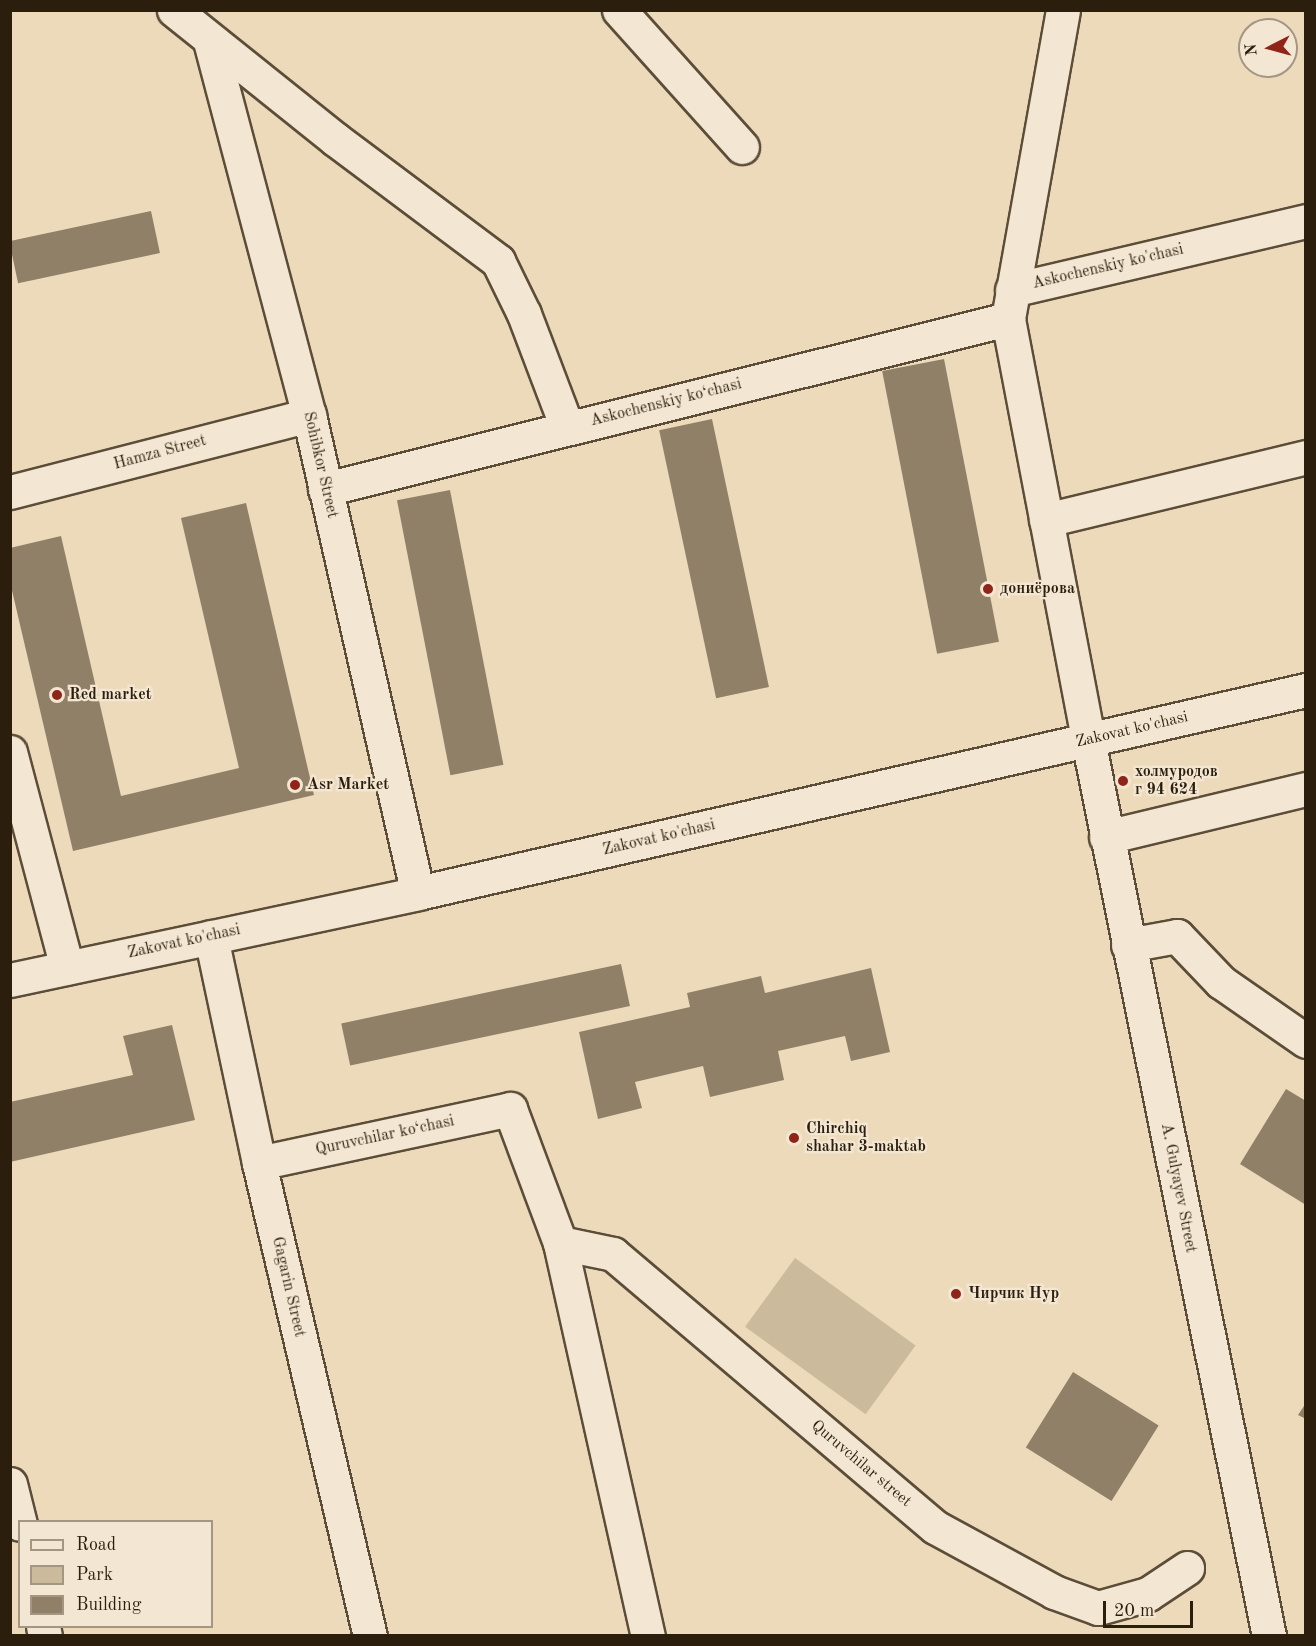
<!DOCTYPE html>
<html>
<head>
<meta charset="utf-8">
<style>
	body { margin:0 }
	#map { position:relative; width:1316px; height:1646px; overflow:hidden; background:#eddabb; font-family:"Old Standard TT",serif }
	div>[style] { position:absolute }
	[style*='--x'] { left:calc(var(--x)*1px); top:calc(var(--y)*1px); width:calc(var(--w)*1px); rotate:calc(var(--a)*1deg) }
	.green>* { inset:0; background:#ccba9d; transform-origin:0 0 }
	.building>* { inset:0; background:#908067; transform-origin:0 0 }
	.roads { filter:drop-shadow(2px 0 #5c4d38) drop-shadow(-2px 0 #5c4d38) drop-shadow(0 2px #5c4d38) drop-shadow(0 -2px #5c4d38) }
	.street>* { height:33px; margin:-16.5px; padding:0 16.5px; transform-origin:16.5px; border-radius:16.5px; background:#f3e7d3 }
	.secondary>* { height:33px; margin:-16.5px; padding:0 16.5px; transform-origin:16.5px; border-radius:16.5px; background:#f3e7d3 }
	.dots>* { width:16px; height:16px; translate:-50% -50%; box-sizing:border-box; border:3px solid #f3e7d3; border-radius:50% }
	span { translate:-50% -50%; white-space:nowrap; text-align:center; line-height:1.15; -webkit-text-stroke:4.5px #f3e7d3; paint-order:stroke }
	.street-label { font-size:16px; color:#2b1e0c }
	.poi-label { font-size:16px; color:#2b1e0c; font-weight:700 }
	.left { translate:0 -50%; text-align:left }
	.frame { position:absolute; inset:0; border:12px solid #2b1e0c; pointer-events:none }
	.legend { position:absolute; left:18px; top:1520px; width:195px; height:108px; box-sizing:border-box; background:#f3e7d3; border:2px solid #a39783; margin:0; padding:8px 10px; list-style:none; font-size:18px; color:#2b1e0c }
	.legend li { display:flex; align-items:center; gap:12px; height:30px }
	.legend b { width:30px; border:2px solid #a39783 }
	.north { position:absolute; left:1238px; top:18px; width:60px; height:60px; box-sizing:border-box; background:#f3e7d3; border:2px solid #a39783; border-radius:50%; rotate:264deg; font-size:16px; font-weight:700; line-height:24px; text-align:center; color:#2b1e0c }
	.north::after { content:''; display:block; margin:auto; width:21px; height:27px; background:#8f2418; clip-path:polygon(50% 0,100% 100%,50% 72%,0 100%) }
	.scale { position:absolute; left:1103px; top:1601px; width:90px; height:27px; box-sizing:border-box; border:3px solid #2b1e0c; border-top:0; padding-left:8px; font-size:18px; line-height:21px; white-space:nowrap; color:#2b1e0c; -webkit-text-stroke:4px #f3e7d3; paint-order:stroke }
</style>
</head>
<body>
<div id="map">
	<div class="green">
		<div style="left:795px;top:1258px;width:149px;height:85px;rotate:36deg"></div>
	</div>
	<div class="building">
		<div style="left:151px;top:211px;width:43px;height:145px;rotate:78deg"></div>
		<div style="left:944px;top:359px;width:288px;height:63px;rotate:79deg"></div>
		<div style="left:712px;top:419px;width:274px;height:54px;rotate:78deg"></div>
		<div style="left:450px;top:490px;width:280px;height:54px;rotate:79deg"></div>
		<div style="clip-path:polygon(246px 503px,314px 795px,73px 851px,10px 582px,10px 548px,61px 536px,121px 796px,239px 768px,181px 518px)"></div>
		<div style="left:621px;top:964px;width:43px;height:286px;rotate:78deg"></div>
		<div style="clip-path:polygon(871px 968px,890px 1052px,851px 1061px,845px 1036px,778px 1051px,784px 1080px,710px 1097px,703px 1066px,635px 1082px,642px 1108px,598px 1119px,579px 1032px,690px 1007px,687px 993px,761px 976px,765px 993px)"></div>
		<div style="clip-path:polygon(172px 1025px,195px 1120px,10px 1162px,10px 1102px,133px 1075px,123px 1036px)"></div>
		<div style="clip-path:polygon(1286px 1089px,1306px 1101px,1306px 1205px,1240px 1164px)"></div>
		<div style="left:1073px;top:1372px;width:101px;height:89px;rotate:32deg"></div>
		<div style="clip-path:polygon(1306px 1403px,1306px 1419px,1298px 1415px)"></div>
	</div>
	<div class="roads">
		<div class="street">
			<div style="--x:174;--y:10;--w:206;--a:38.7"></div>
			<div style="--x:335;--y:139;--w:204;--a:36.8"></div>
			<div style="--x:498;--y:261;--w:59;--a:63.9"></div>
			<div style="--x:524;--y:314;--w:121;--a:69.2"></div>
			<div style="--x:619;--y:10;--w:184;--a:48.1"></div>
			<div style="--x:1063;--y:10;--w:314;--a:100.1"></div>
			<div style="--x:1008;--y:319;--w:429;--a:79.2"></div>
			<div style="--x:210;--y:41;--w:387;--a:75.2"></div>
			<div style="--x:309;--y:415;--w:490;--a:77.2"></div>
			<div style="--x:1012;--y:290;--w:302;--a:-13.2"></div>
			<div style="--x:325;--y:489;--w:704;--a:-13.98"></div>
			<div style="--x:10;--y:492;--w:309;--a:-14.4"></div>
			<div style="--x:1046;--y:520;--w:268;--a:-13.6"></div>
			<div style="--x:10;--y:752;--w:223;--a:75.2"></div>
			<div style="--x:1106;--y:837;--w:206;--a:-13.5"></div>
			<div style="--x:211;--y:937;--w:231;--a:78"></div>
			<div style="--x:259;--y:1163;--w:486;--a:76.8"></div>
			<div style="--x:1128;--y:945;--w:50;--a:-10.4"></div>
			<div style="--x:1177;--y:936;--w:64;--a:46.3"></div>
			<div style="--x:1221;--y:982;--w:103;--a:34.8"></div>
			<div style="--x:259;--y:1163;--w:257;--a:-12.1"></div>
			<div style="--x:510;--y:1109;--w:143;--a:69.5"></div>
			<div style="--x:560;--y:1243;--w:403;--a:77.4"></div>
			<div style="--x:560;--y:1243;--w:54;--a:11.7"></div>
			<div style="--x:613;--y:1254;--w:422;--a:40.3"></div>
			<div style="--x:935;--y:1527;--w:136;--a:28.6"></div>
			<div style="--x:1054;--y:1592;--w:47;--a:20"></div>
			<div style="--x:1098;--y:1608;--w:52;--a:-15.6"></div>
			<div style="--x:1148;--y:1594;--w:47;--a:-33.7"></div>
			<div style="--x:10;--y:1484;--w:41;--a:76"></div>
			<div style="--x:43;--y:1626;--w:10;--a:79"></div>
		</div>
		<div class="secondary">
			<div style="--x:1088;--y:740;--w:914;--a:78.58"></div>
			<div style="--x:10;--y:980;--w:417;--a:-12"></div>
			<div style="--x:418;--y:893;--w:911;--a:-12.88"></div>
		</div>
	</div>
	<div class="dots">
		<div style="left:988px;top:589px;background:#8f2418"></div>
		<div style="left:57px;top:695px;background:#8f2418"></div>
		<div style="left:1123px;top:781px;background:#8f2418"></div>
		<div style="left:295px;top:785px;background:#8f2418"></div>
		<div style="left:794px;top:1138px;background:#8f2418"></div>
		<div style="left:956px;top:1294px;background:#8f2418"></div>
	</div>
	<div class="street-label">
		<span style="left:1108px;top:267px;rotate:-13deg">Askochenskiy ko'chasi</span>
		<span style="left:666px;top:403px;rotate:-14deg">Askochenskiy ko‘chasi</span>
		<span style="left:160px;top:453px;rotate:-15deg">Hamza Street</span>
		<span style="left:320px;top:465px;rotate:77deg">Sohibkor Street</span>
		<span style="left:1132px;top:730px;rotate:-13deg">Zakovat ko'chasi</span>
		<span style="left:659px;top:838px;rotate:-13deg">Zakovat ko'chasi</span>
		<span style="left:184px;top:942px;rotate:-12deg">Zakovat ko'chasi</span>
		<span style="left:385px;top:1136px;rotate:-12deg">Quruvchilar ko‘chasi</span>
		<span style="left:1178px;top:1188px;rotate:79deg">A. Gulyayev Street</span>
		<span style="left:288px;top:1287px;rotate:77deg">Gagarin Street</span>
		<span style="left:861px;top:1464px;rotate:40deg">Quruvchilar street</span>
	</div>
	<div class="poi-label">
		<span class="left" style="left:1000px;top:589px">дониёрова</span>
		<span class="left" style="left:69px;top:695px">Red market</span>
		<span class="left" style="left:1135px;top:781px">холмуродов<br>г 94 624</span>
		<span class="left" style="left:307px;top:785px">Asr Market</span>
		<span class="left" style="left:806px;top:1138px">Chirchiq<br>shahar 3-maktab</span>
		<span class="left" style="left:968px;top:1294px">Чирчик Нур</span>
	</div>
	<div class="frame"></div>
	<ul class="legend">
	<li><b style="height:8px;background:#f3e7d3"></b>Road</li>
	<li><b style="height:16px;background:#ccba9d"></b>Park</li>
	<li><b style="height:16px;background:#908067"></b>Building</li>
	</ul>
	<div class="north">N</div>
	<div class="scale">20 m</div>
</div>
</body>
</html>
